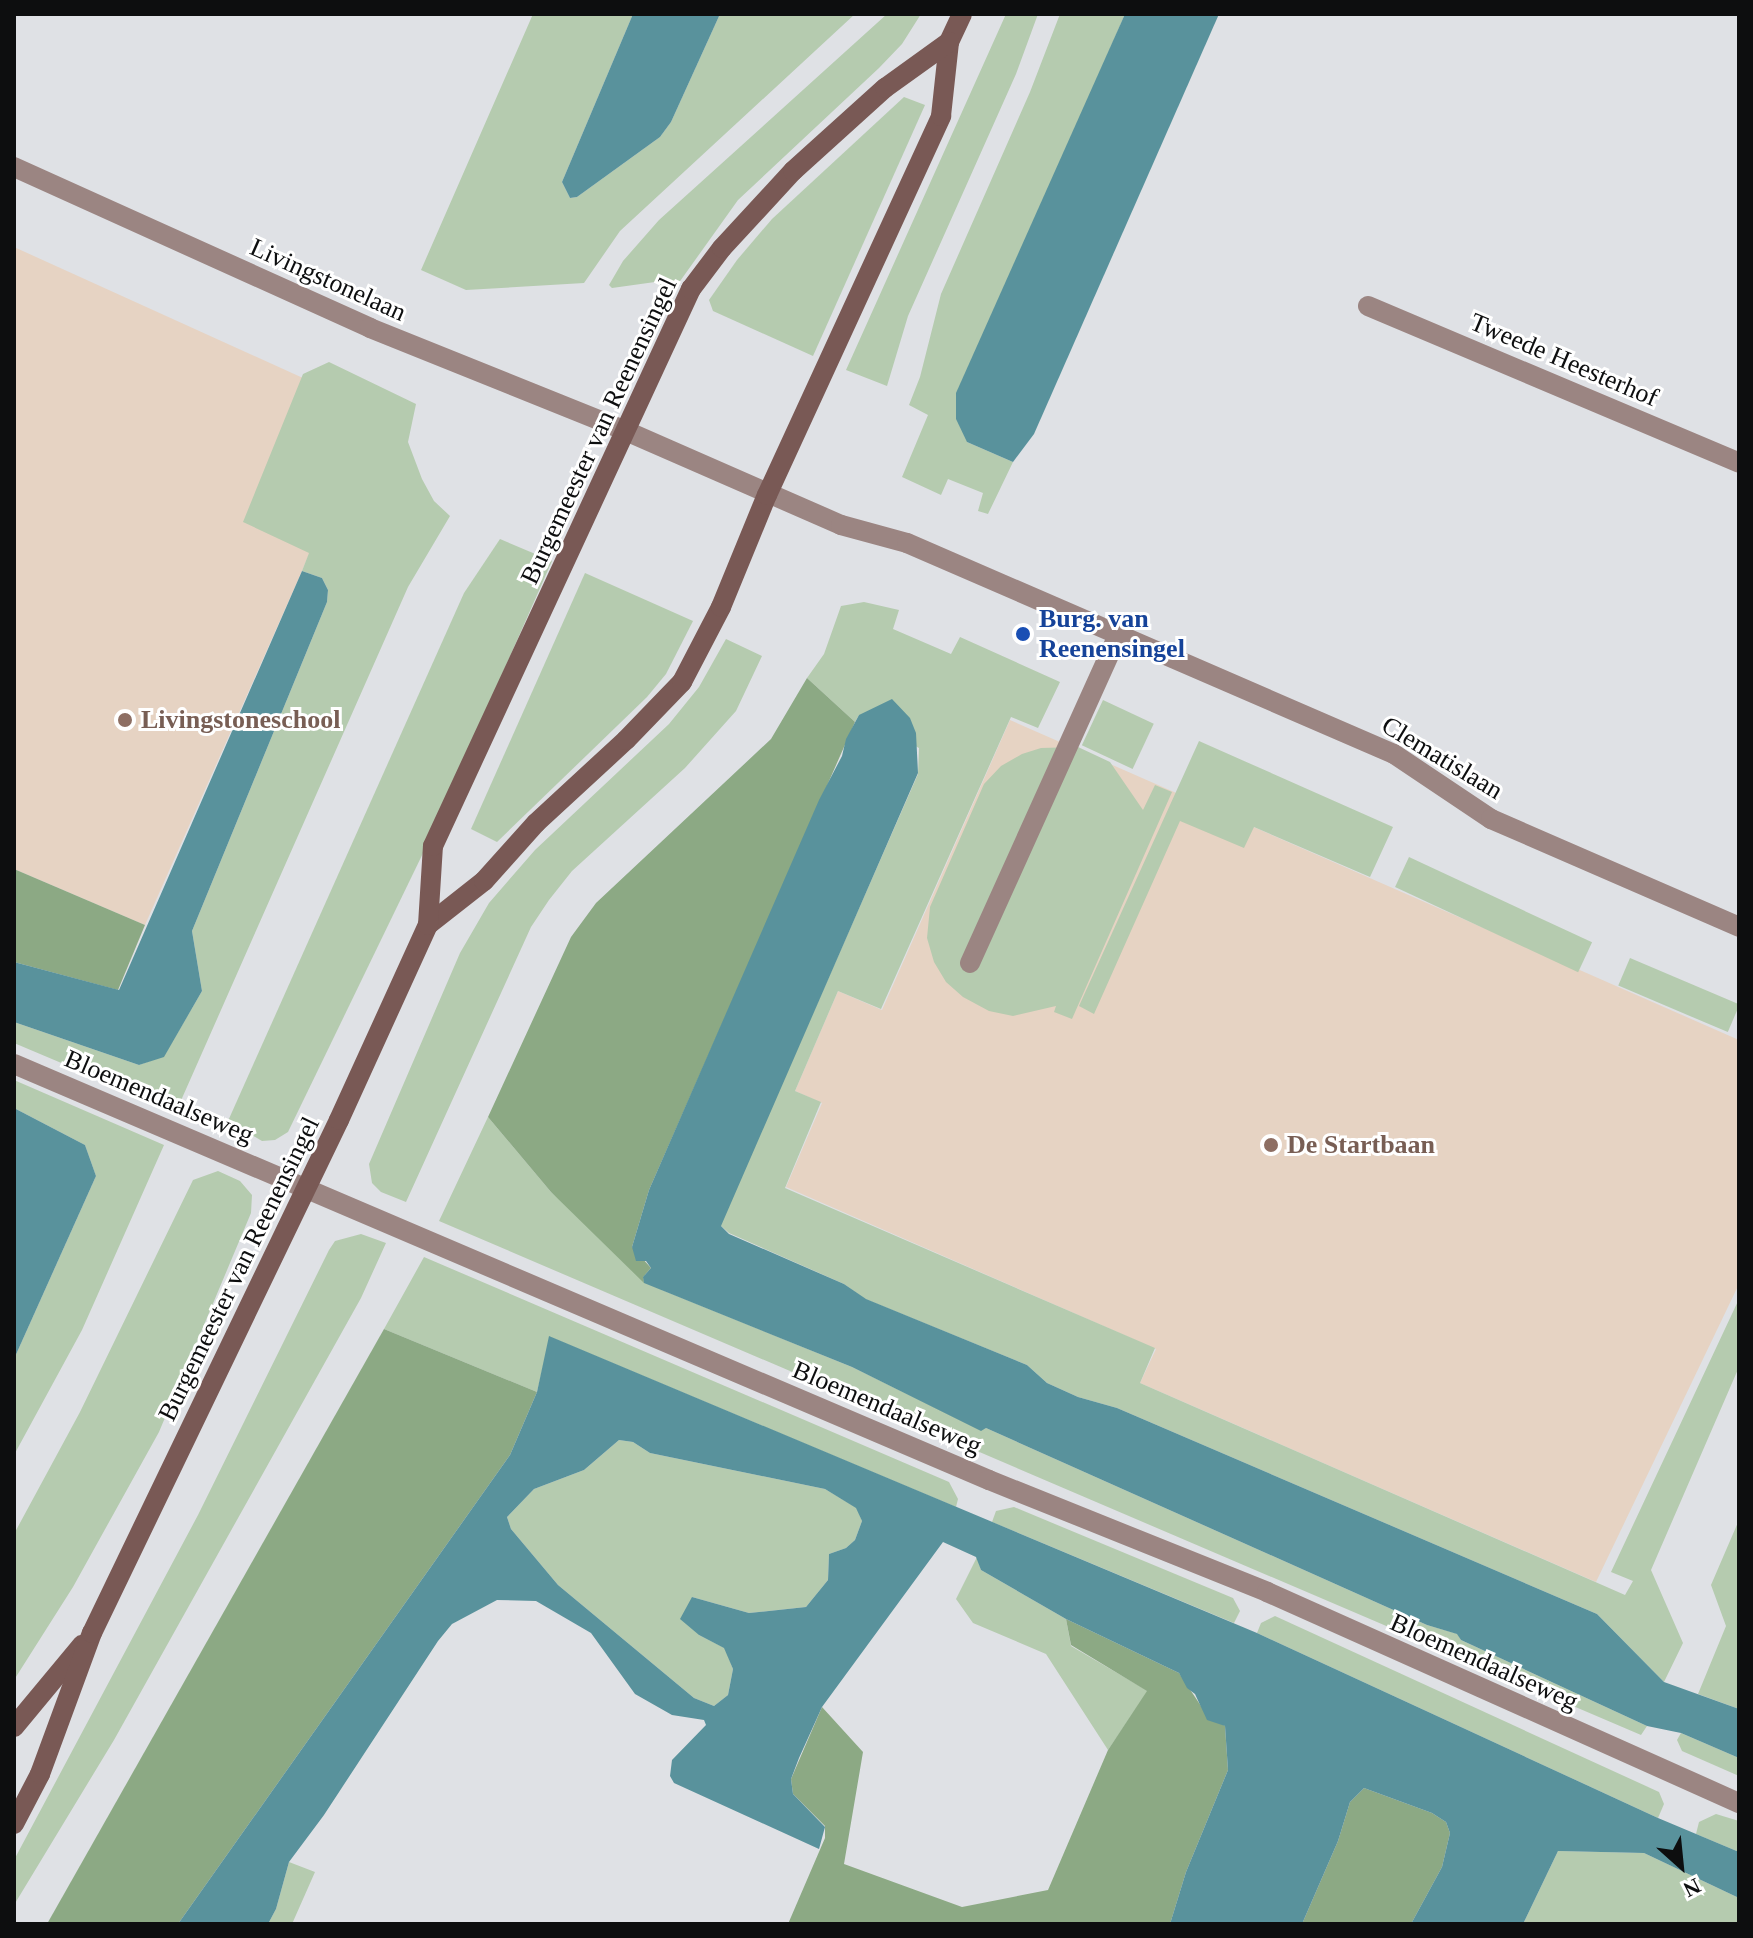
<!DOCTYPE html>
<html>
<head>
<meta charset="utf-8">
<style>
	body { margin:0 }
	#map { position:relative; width:1753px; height:1938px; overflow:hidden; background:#dfe1e5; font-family:"Times New Roman",serif }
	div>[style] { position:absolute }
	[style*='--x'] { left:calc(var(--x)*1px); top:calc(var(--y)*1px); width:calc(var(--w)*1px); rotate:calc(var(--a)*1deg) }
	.education>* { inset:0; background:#e6d3c3 }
	.green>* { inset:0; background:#b5cbaf; transform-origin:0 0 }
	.forest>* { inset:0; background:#8ca984 }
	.water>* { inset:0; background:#59929c }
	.lane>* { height:20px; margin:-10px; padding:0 10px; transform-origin:10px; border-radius:10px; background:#9b8582 }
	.street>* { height:20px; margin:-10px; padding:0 10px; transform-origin:10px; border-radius:10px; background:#9b8582 }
	.secondary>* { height:20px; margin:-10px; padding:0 10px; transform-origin:10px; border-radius:10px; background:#795955 }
	.dots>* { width:22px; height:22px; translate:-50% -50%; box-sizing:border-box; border:4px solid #fff; border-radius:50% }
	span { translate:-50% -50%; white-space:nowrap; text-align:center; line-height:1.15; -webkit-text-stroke:6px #fff; paint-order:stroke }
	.street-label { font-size:26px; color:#0d0e0f }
	.transit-label { font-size:26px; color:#164399; font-weight:700 }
	.left { translate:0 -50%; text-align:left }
	.education-label { font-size:26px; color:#785e54; font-weight:700 }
	.frame { position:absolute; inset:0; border:16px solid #0d0e0f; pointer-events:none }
	.north { position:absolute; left:1641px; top:1826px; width:80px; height:80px; -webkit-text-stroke:6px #fff; paint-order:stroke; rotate:153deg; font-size:22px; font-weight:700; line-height:32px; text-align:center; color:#0d0e0f }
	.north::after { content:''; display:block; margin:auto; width:28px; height:36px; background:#0d0e0f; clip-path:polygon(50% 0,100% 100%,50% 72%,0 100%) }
</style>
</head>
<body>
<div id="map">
	<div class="education">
		<div style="clip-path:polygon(14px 247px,369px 408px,302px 571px,145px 925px,14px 869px)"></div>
		<div style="clip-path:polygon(1010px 720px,1739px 1040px,1739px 1284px,1596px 1582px,1140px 1383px,1156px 1349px,786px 1187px,822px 1103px,795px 1091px,838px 991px,882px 1010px)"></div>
	</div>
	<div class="green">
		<div style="clip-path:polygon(533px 14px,633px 14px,562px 182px,570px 198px,577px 197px,660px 137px,671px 122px,720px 14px,855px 14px,620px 231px,584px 283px,466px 290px,421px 270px)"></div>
		<div style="clip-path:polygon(887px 14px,921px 14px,902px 44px,879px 68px,738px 200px,673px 291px,655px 282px,612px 288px,609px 285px,623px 261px,659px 220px)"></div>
		<div style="clip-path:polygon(1006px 14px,1038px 14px,1016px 74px,908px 316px,887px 386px,846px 370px)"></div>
		<div style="clip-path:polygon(1060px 14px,1125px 14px,1078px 123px,967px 442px,1013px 462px,988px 514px,978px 511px,983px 493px,948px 479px,941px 495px,902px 477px,928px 415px,909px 405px,920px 377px,941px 294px,1030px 92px)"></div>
		<div style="clip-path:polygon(904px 97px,925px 105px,813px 356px,713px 311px,709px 300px,737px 260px,772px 219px)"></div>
		<div style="clip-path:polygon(329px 362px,416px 404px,408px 442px,422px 479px,434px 501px,450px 516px,408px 587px,179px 1105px,104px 1081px,14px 1043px,14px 1022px,139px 1065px,164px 1056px,202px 991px,192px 931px,327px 602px,328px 590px,322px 578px,302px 571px,309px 553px,243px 522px,303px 374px)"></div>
		<div style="clip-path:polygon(500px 539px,552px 561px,426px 847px,288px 1132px,275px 1140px,262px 1141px,228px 1121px,464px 593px)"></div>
		<div style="clip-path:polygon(585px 573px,693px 621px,666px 674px,647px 697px,497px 842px,471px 829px)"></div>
		<div style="clip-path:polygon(864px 602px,899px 610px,893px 629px,951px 654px,960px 637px,1060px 682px,1038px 728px,1011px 717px,881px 1009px,838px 991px,795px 1091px,821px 1102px,785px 1188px,1155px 1348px,1140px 1383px,1625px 1595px,1633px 1581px,1611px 1572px,1739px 1299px,1739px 1367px,1651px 1570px,1683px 1643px,1664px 1682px,1597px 1614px,1117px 1408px,1078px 1397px,1047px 1383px,1027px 1365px,865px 1299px,844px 1284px,729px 1233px,720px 1225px,918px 774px,919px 748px,859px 715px,855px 722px,807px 678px,824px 654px,841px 606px)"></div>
		<div style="clip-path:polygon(726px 639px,762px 656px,736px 711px,685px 768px,572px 871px,549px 900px,531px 927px,406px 1202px,381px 1192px,372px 1183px,369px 1164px,460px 953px,489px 903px,535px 850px,669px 724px,699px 687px)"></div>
		<div style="left:1103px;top:700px;width:56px;height:50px;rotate:25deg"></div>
		<div style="clip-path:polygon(1199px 741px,1393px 827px,1370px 877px,1254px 827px,1244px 848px,1180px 821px,1094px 1014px,1079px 1006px)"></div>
		<div style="clip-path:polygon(1078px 747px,1110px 762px,1143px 810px,1155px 785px,1172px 792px,1072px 1019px,1054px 1012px,1056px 1006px,1013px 1016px,989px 1011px,963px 997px,946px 982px,934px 962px,927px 938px,930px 907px,984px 784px,1001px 766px,1022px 754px,1041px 748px)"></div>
		<div style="left:1409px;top:857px;width:202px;height:33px;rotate:25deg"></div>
		<div style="left:1630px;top:958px;width:119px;height:30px;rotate:23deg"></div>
		<div style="clip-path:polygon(14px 1080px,164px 1145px,82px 1330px,14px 1455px,14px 1359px,96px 1176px,85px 1145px,14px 1108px)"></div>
		<div style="clip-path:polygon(488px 1117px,551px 1192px,662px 1290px,852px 1367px,981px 1430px,986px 1428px,1427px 1625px,1458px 1634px,1461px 1640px,1647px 1726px,1641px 1735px,439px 1221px)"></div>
		<div style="clip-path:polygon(218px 1171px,240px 1181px,252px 1195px,251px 1213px,159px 1432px,73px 1587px,14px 1680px,14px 1534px,80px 1412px,193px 1180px)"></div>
		<div style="clip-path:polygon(361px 1234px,386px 1243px,361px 1298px,114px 1740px,14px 1905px,14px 1860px,198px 1515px,329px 1250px,335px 1241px)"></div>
		<div style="clip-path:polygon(424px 1257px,949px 1482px,958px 1499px,956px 1507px,550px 1337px,537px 1392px,384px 1329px)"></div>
		<div style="clip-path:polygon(619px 1440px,633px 1442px,650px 1453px,825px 1489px,857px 1508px,862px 1521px,855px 1540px,846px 1548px,829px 1554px,828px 1580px,806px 1607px,749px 1613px,692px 1597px,699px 1635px,725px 1648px,733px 1669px,728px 1695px,714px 1706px,694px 1698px,558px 1585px,511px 1529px,507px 1517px,534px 1489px,584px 1470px)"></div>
		<div style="clip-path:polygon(1014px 1507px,1233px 1598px,1240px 1611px,1234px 1623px,992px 1522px,996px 1511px)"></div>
		<div style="clip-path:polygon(1739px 1520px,1739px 1709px,1698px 1694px,1726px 1626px,1711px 1585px)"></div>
		<div style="clip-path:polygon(977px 1557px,981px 1570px,1066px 1619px,1071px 1646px,1148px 1691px,1108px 1750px,1046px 1654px,973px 1623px,956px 1599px)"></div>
		<div style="clip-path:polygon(1275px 1616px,1659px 1792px,1664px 1804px,1658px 1818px,1257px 1633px,1261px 1623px)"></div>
		<div style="clip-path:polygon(1681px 1733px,1739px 1758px,1739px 1776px,1682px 1751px,1677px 1740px)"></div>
		<div style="clip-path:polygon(1716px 1814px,1739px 1821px,1739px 1852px,1696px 1834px,1699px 1822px)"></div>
		<div style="clip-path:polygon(1558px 1851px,1644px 1853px,1739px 1898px,1739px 1924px,1523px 1924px)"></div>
		<div style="clip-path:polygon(289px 1862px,315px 1872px,292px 1924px,268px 1924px,276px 1909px)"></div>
	</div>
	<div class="forest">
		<div style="clip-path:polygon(807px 678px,855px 722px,649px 1190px,632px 1247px,651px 1268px,643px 1277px,644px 1283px,551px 1192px,488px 1117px,571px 937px,596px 903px,771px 739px)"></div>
		<div style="clip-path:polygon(14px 869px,145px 925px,118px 990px,14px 962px)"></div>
		<div style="clip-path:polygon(384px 1329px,537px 1392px,510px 1455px,178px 1924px,47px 1924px)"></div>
		<div style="clip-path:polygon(1066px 1619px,1179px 1673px,1207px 1715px,1225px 1726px,1228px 1770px,1186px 1872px,1170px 1924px,788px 1924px,825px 1838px,825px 1826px,793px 1794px,791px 1779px,822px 1707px,863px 1752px,844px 1864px,962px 1907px,1048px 1890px,1108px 1750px,1147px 1691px,1071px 1645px)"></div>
		<div style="clip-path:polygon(1364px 1788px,1432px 1813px,1446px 1822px,1450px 1833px,1442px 1867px,1411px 1924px,1302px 1924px,1338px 1841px,1350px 1802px)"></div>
	</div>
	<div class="water">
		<div style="clip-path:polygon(633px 14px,720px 14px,671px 122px,660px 137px,577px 197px,570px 198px,562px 182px)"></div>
		<div style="clip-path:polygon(1125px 14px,1219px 14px,1034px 434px,1013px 462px,967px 442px,956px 419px,956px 393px)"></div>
		<div style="clip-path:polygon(302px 571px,322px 578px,328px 590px,327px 602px,192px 931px,202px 991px,164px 1057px,139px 1065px,14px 1022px,14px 962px,119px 990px)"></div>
		<div style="clip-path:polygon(892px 699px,910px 718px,916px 733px,918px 773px,721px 1226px,729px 1234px,844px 1284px,866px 1299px,1027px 1365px,1047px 1383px,1078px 1397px,1117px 1408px,1597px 1614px,1664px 1682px,1739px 1709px,1739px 1758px,1681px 1733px,1647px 1726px,1461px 1640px,1457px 1634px,1427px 1625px,986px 1428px,981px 1431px,852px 1367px,644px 1283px,643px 1277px,651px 1268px,646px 1261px,636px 1261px,632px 1247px,649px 1190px,819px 800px,842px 756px,846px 739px,859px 715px)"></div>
		<div style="clip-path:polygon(14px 1108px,85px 1145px,96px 1176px,14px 1359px)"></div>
		<div style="clip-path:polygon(evenodd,549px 1336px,1257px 1633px,1658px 1818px,1739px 1852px,1739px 1898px,1644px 1853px,1558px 1851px,1523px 1924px,1411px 1924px,1442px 1867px,1450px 1833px,1446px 1822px,1432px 1813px,1364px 1788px,1350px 1802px,1338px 1841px,1302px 1924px,1170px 1924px,1186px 1872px,1228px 1770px,1225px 1726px,1207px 1720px,1195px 1694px,1187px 1688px,1179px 1673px,1066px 1619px,981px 1570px,976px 1557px,943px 1542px,822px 1707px,799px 1758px,791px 1779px,793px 1794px,825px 1827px,819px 1849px,674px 1783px,670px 1776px,672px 1760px,706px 1725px,704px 1720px,672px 1715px,635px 1694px,591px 1633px,536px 1601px,497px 1600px,452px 1624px,438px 1641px,324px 1815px,289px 1862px,276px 1909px,268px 1924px,178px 1924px,510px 1455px,537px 1392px,549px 1336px,619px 1440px,633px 1442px,650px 1453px,825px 1489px,856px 1508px,862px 1521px,855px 1540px,846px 1548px,829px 1554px,828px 1580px,806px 1607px,749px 1613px,692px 1597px,680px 1619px,699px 1635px,724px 1648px,733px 1669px,728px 1695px,714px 1706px,694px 1698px,558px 1585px,511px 1529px,507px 1517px,534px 1489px,584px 1470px,619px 1440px)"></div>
	</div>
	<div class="lane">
		<div style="--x:1368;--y:306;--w:403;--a:22.9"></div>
		<div style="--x:970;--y:963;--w:360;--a:-65.7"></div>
	</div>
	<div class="street">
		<div style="--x:14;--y:167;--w:391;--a:24.3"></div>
		<div style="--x:370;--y:328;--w:276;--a:21.9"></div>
		<div style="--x:626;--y:431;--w:235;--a:23.6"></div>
		<div style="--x:841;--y:525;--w:68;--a:15.3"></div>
		<div style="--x:907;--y:543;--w:531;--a:23.43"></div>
		<div style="--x:1394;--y:754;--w:117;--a:33.8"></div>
		<div style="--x:1491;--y:819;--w:270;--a:23.5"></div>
		<div style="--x:14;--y:1064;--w:1060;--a:23.11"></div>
		<div style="--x:989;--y:1480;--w:300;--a:21.9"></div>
		<div style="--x:1267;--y:1592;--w:517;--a:24.09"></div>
	</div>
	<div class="secondary">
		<div style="--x:428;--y:925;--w:71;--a:-38.2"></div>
		<div style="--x:484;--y:881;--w:78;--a:-48.1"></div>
		<div style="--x:536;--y:823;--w:122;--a:-42.7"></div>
		<div style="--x:626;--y:740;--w:81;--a:-46"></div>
		<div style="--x:682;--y:682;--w:85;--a:-62.5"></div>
		<div style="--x:721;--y:607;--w:121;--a:-67.7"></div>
		<div style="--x:767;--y:495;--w:417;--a:-65.3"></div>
		<div style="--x:941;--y:116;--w:74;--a:-83.8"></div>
		<div style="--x:949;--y:42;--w:31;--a:-65"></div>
		<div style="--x:14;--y:1727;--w:107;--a:-50.3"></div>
		<div style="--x:14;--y:1824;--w:56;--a:-62.5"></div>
		<div style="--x:40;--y:1774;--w:150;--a:-69.8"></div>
		<div style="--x:92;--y:1633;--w:569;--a:-64.29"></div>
		<div style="--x:339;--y:1120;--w:214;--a:-65.5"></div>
		<div style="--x:428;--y:925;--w:79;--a:-86.4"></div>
		<div style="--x:433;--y:846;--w:614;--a:-65.15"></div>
		<div style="--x:691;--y:289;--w:51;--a:-52.9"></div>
		<div style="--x:722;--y:248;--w:105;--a:-47.3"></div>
		<div style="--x:793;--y:171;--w:124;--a:-42.1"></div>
		<div style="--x:885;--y:88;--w:79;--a:-35.7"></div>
	</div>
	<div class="dots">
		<div style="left:1023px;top:634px;background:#1a4fb4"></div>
		<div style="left:125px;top:720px;background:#8d6e63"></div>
		<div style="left:1271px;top:1145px;background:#8d6e63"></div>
	</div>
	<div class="street-label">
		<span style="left:328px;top:280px;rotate:24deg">Livingstonelaan</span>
		<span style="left:1564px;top:360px;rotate:23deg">Tweede Heesterhof</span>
		<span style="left:599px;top:431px;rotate:-65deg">Burgemeester van Reenensingel</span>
		<span style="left:1442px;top:758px;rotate:31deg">Clematislaan</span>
		<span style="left:159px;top:1097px;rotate:23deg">Bloemendaalseweg</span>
		<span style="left:239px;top:1269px;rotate:-64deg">Burgemeester van Reenensingel</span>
		<span style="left:887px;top:1408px;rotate:23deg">Bloemendaalseweg</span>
		<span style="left:1484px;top:1662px;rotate:24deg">Bloemendaalseweg</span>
	</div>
	<div class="transit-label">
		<span class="left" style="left:1039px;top:634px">Burg. van<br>Reenensingel</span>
	</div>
	<div class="education-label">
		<span class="left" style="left:141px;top:720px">Livingstoneschool</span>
		<span class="left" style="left:1287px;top:1145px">De Startbaan</span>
	</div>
	<div class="frame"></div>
	<div class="north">N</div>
</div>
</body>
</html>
